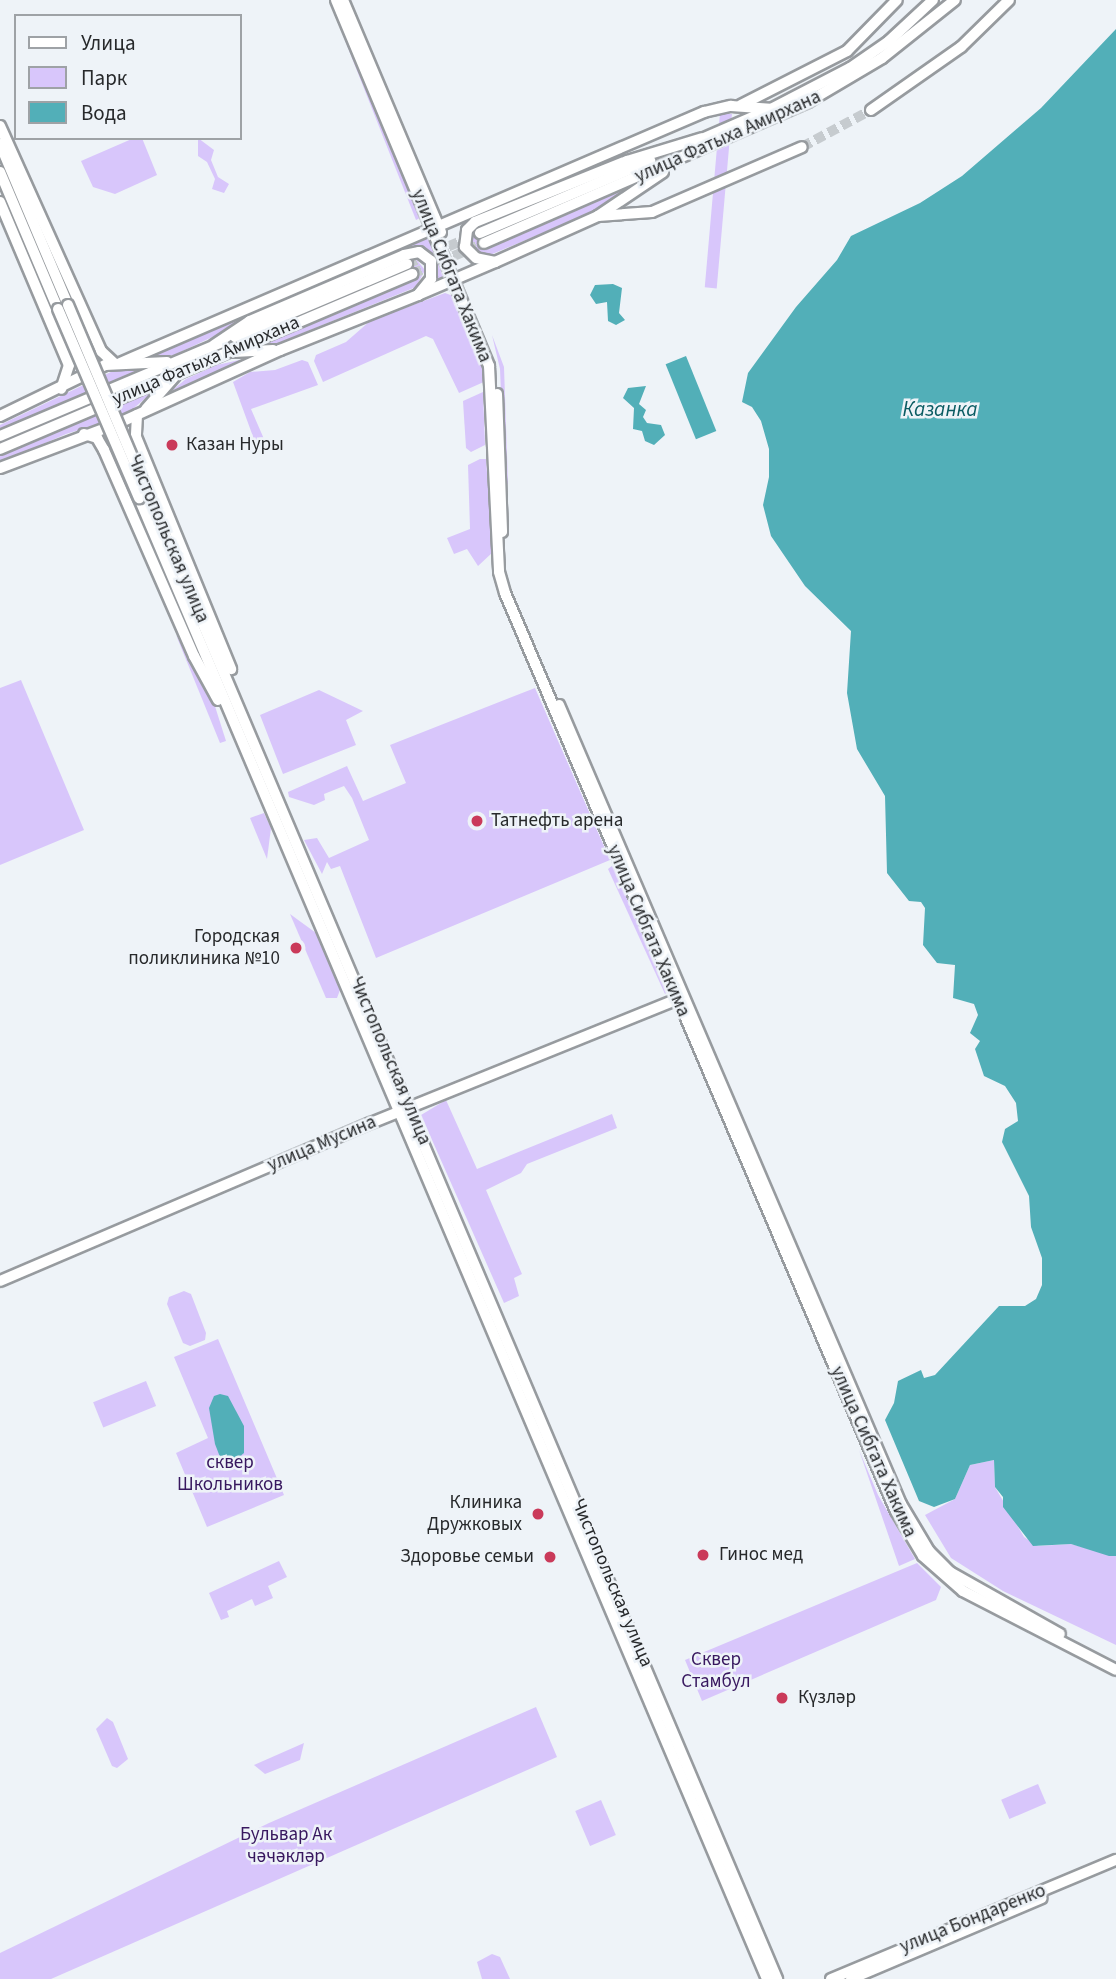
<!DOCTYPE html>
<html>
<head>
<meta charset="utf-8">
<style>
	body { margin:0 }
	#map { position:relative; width:1116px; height:1979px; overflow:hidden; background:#eef3f8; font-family:"Source Sans 3",sans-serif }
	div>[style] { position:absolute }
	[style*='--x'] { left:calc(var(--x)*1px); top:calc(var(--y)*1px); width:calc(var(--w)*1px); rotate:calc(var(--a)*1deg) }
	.green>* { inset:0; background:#d8c6fb; transform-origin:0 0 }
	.water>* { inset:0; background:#52afb8; transform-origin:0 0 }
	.secondary-tunnel>* { height:10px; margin-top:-5px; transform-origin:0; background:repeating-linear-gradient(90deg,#c6cbcf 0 10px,transparent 0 15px) }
	.primary-tunnel>* { height:10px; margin-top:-5px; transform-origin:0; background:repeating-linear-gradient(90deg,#c6cbcf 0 10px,transparent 0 15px) }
	.roads { filter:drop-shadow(2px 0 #979b9f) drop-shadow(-2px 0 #979b9f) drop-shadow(0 2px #979b9f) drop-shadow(0 -2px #979b9f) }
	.secondary>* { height:10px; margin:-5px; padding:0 5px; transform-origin:5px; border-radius:5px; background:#fff }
	.primary>* { height:10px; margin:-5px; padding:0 5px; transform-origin:5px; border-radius:5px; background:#fff }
	.bridges { filter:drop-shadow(2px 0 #979b9f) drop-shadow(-2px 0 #979b9f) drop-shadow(0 2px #979b9f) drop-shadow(0 -2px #979b9f) }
	.secondary-bridge>* { height:10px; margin:-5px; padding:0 5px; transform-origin:5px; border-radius:5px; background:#fff }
	.dots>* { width:19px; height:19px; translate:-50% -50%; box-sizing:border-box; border:4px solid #eef3f8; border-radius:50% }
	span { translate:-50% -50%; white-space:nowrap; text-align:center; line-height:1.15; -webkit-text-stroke:5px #eef3f8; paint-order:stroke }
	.street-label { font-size:19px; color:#27292b }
	.poi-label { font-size:19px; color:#27292b }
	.left { translate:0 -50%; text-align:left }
	.right { translate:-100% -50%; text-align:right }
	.park-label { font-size:19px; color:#38185f }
	.water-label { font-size:21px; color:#0b5c63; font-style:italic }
	.legend { position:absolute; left:14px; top:14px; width:228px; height:126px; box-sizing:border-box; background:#eef3f8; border:2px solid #9ea2a6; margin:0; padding:9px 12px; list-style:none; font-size:21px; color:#27292b }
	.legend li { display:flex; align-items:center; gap:14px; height:35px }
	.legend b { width:35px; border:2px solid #9ea2a6 }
</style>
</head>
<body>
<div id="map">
	<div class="green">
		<div style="clip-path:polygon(329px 0,393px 146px,420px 218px,416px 220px)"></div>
		<div style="left:720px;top:113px;width:12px;height:175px;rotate:5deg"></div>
		<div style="clip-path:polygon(134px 138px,142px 138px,157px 175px,115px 194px,93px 187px,81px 161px)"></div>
		<div style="clip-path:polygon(198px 138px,214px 150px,211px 160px,218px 177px,229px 184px,224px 193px,212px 189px,215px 179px,207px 162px,198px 156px)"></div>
		<div style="clip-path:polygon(625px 166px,478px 228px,487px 248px,634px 185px,606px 206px,490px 255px,472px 249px,470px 237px,474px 228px)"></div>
		<div style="clip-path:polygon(429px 235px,447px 274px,433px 283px,420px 249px,411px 247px,336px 278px,321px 280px)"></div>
		<div style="clip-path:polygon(415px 258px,425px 270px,416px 287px,276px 344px,252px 347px,414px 278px,406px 259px)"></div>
		<div style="clip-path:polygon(317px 288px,174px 355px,138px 360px,300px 289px)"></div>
		<div style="clip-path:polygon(445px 293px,459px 298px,471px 319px,486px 381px,459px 393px,433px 339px,426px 336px,323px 382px,314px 361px,316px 355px,346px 342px,370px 321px)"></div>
		<div style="clip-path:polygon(492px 335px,504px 367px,508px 483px,505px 490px,500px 369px)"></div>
		<div style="clip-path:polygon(257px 356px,160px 400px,186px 379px,217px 365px)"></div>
		<div style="clip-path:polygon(302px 360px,308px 362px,318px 385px,251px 409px,264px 439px,261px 444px,255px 442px,233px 382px,250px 372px,275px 370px)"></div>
		<div style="clip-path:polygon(115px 370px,147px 371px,0 433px,0 425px)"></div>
		<div style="clip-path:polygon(157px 388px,126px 415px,66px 434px,0 463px,0 456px)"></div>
		<div style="clip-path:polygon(483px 392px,485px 445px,471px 452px,466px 448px,463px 401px)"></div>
		<div style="clip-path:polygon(480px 459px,486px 459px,493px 552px,478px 566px,467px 549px,454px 554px,447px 538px,470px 529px,468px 465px)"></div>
		<div style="clip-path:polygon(176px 635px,213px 700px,226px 741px,220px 743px)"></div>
		<div style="clip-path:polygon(21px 680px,84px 830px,0 865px,0 688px)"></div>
		<div style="clip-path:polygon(535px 688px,610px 860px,376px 958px,340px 866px,331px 869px,327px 862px,322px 874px,304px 840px,317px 838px,329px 858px,369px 840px,352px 798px,344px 786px,324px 794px,325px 800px,314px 805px,289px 797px,288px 792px,347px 766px,363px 801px,406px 783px,390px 745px)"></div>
		<div style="clip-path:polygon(319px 690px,363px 711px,346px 720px,356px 745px,283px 774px,260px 715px)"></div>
		<div style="clip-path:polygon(264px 813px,271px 828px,267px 859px,250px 818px)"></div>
		<div style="clip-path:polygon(613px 865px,668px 992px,665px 994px,608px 869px)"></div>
		<div style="clip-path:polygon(290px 914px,316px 933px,340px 990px,337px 998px,326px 998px)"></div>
		<div style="clip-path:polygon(446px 1100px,477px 1169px,612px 1114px,617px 1128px,527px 1164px,521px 1173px,486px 1190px,522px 1274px,514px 1278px,519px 1296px,504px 1303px,421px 1115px)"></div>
		<div style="clip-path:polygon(184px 1291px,191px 1294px,206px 1333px,205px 1340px,190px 1346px,183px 1343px,167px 1304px,169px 1297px)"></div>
		<div style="clip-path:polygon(218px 1339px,284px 1495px,207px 1527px,176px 1453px,208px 1438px,174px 1357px)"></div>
		<div style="left:146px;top:1381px;width:27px;height:57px;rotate:68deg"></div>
		<div style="clip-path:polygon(859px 1450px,878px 1495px,915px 1559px,899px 1566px)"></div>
		<div style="clip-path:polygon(994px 1460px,995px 1487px,1024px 1537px,1038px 1546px,1071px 1544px,1116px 1556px,1116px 1645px,1003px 1591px,951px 1558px,925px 1515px,955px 1499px,970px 1465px)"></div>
		<div style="clip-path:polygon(279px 1561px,287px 1577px,268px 1586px,273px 1598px,255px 1606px,252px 1599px,227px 1611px,229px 1617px,221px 1620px,209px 1593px)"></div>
		<div style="clip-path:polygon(917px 1563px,941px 1587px,936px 1600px,702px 1701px,685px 1660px)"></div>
		<div style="clip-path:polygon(536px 1707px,557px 1757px,51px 1979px,0 1979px,0 1953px,269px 1823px)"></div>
		<div style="clip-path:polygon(107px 1718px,113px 1722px,128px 1759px,117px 1768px,112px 1766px,96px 1729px)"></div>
		<div style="clip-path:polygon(304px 1743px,300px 1760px,265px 1774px,254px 1765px)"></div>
		<div style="left:1038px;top:1784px;width:21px;height:40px;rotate:67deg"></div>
		<div style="left:601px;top:1800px;width:38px;height:28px;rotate:67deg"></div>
		<div style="clip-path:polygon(492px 1954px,500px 1957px,510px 1979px,482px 1979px,477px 1962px)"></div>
	</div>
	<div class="water">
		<div style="clip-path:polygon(1116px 29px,1116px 1556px,1109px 1556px,1071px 1544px,1033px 1546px,1003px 1507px,1003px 1497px,995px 1487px,994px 1460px,970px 1465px,955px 1499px,934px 1507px,919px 1501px,885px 1420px,894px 1403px,898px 1381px,921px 1370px,924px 1378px,935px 1375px,999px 1306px,1025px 1306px,1036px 1299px,1042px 1285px,1042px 1258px,1031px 1227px,1029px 1196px,1002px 1142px,1005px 1129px,1018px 1121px,1016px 1103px,1005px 1086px,984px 1076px,975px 1049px,980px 1041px,970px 1033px,978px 1015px,974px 1004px,953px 998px,955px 965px,937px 963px,923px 945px,925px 908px,921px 902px,909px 901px,887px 873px,885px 796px,857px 749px,847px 693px,851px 631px,805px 586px,771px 536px,763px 505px,769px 477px,769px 449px,761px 421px,752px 407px,742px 402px,748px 373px,796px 307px,837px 260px,851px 236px,920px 203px,962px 176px,1041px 108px)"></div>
		<div style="clip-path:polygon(613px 284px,622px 288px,619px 313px,625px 320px,616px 325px,608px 321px,607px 302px,596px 304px,590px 295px,595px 285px)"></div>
		<div style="left:686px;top:356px;width:81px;height:22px;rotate:68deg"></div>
		<div style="clip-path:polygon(646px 386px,639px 404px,646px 410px,643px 417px,647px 423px,661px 425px,665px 435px,654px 445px,645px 441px,642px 431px,633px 429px,634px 408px,623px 398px,628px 388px)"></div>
		<div style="clip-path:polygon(220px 1394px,228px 1396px,244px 1426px,244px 1453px,233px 1462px,220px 1457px,215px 1444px,209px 1408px,214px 1396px)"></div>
	</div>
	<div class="secondary-tunnel">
		<div style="--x:802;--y:147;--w:78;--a:-28.2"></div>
	</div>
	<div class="primary-tunnel">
		<div style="--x:407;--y:264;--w:79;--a:-23"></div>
		<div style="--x:412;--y:274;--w:78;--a:-23.3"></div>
	</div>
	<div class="roads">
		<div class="secondary">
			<div style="--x:336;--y:0;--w:397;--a:67.3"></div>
			<div style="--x:489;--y:366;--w:206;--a:87.2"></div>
			<div style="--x:499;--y:572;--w:22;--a:74"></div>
			<div style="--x:505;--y:593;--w:998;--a:66.93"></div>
			<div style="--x:896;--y:1511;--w:52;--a:59"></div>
			<div style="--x:923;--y:1556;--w:53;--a:41.2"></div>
			<div style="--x:963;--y:1591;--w:172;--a:27.3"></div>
			<div style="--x:343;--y:0;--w:252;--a:67.1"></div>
			<div style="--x:741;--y:105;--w:119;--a:-27"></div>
			<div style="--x:847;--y:51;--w:71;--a:-45.6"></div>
			<div style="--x:871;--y:110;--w:110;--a:-35"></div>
			<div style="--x:961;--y:47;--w:67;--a:-44.4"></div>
			<div style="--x:0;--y:126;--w:247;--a:65.8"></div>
			<div style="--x:101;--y:351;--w:18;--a:43"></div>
			<div style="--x:0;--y:144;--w:175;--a:67.1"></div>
			<div style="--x:0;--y:172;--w:149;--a:67.1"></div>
			<div style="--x:0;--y:202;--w:177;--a:67.1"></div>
			<div style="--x:69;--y:365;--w:25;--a:108"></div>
			<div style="--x:598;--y:216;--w:54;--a:-4.2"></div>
			<div style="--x:652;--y:212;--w:163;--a:-23.4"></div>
			<div style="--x:418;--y:295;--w:84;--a:-23.2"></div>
			<div style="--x:120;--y:363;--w:636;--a:-23.26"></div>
			<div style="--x:704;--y:112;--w:28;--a:-13"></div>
			<div style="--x:731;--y:106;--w:39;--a:4"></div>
			<div style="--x:497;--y:394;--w:138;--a:87.9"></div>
			<div style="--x:137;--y:415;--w:22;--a:93"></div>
			<div style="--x:136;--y:437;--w:251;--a:67.7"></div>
			<div style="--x:84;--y:434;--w:14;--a:17"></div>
			<div style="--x:97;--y:438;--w:14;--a:60"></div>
			<div style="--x:104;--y:450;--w:225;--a:66.4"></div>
			<div style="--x:194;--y:656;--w:50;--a:61.4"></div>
			<div style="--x:148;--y:494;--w:1613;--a:67.04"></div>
			<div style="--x:139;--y:498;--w:1609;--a:67.02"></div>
			<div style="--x:559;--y:705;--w:869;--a:66.83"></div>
			<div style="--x:901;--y:1504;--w:55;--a:59.2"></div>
			<div style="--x:929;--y:1551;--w:30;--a:45"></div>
			<div style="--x:950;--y:1572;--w:126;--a:29.4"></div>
			<div style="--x:0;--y:1281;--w:403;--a:-23.1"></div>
			<div style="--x:371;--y:1123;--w:334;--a:-22"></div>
			<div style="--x:831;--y:1979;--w:309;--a:-22.7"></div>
			<div style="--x:851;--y:1979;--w:207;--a:-23"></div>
		</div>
		<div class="primary">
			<div style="--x:697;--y:141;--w:81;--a:-23.4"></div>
			<div style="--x:771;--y:109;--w:89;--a:-27.4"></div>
			<div style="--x:850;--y:68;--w:47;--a:-34.7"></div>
			<div style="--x:889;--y:41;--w:60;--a:-43"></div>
			<div style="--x:663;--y:172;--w:78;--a:145.9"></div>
			<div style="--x:598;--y:216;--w:113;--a:155.9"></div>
			<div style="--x:495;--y:262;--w:19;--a:-168"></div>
			<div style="--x:476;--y:258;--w:16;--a:-135"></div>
			<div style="--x:465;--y:247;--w:17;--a:-83"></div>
			<div style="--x:467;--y:230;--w:11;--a:-45"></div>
			<div style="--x:475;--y:222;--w:164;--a:-21.9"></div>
			<div style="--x:627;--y:161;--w:78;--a:-17"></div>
			<div style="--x:480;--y:233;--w:185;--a:-23"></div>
			<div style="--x:484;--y:243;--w:353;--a:-23.5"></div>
			<div style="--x:808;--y:102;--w:86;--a:-30.7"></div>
			<div style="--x:882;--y:58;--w:93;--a:-38.5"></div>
			<div style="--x:235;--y:337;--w:187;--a:-23"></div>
			<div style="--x:233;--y:352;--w:40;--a:-2.9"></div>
			<div style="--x:146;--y:409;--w:44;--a:-48.7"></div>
			<div style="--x:0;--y:416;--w:117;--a:-25.9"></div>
			<div style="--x:105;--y:365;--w:62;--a:-2.8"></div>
			<div style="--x:0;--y:436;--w:239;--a:-22.9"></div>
			<div style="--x:0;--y:449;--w:448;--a:-23"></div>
			<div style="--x:0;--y:468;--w:127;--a:-20.7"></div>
			<div style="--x:119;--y:423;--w:177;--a:-24.4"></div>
			<div style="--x:280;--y:350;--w:149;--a:-21.7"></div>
			<div style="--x:418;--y:295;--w:21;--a:-51"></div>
			<div style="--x:431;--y:279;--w:18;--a:-90"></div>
			<div style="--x:431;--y:261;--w:15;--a:-143"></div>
			<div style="--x:419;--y:252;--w:15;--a:169"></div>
			<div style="--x:404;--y:255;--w:168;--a:156.8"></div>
			<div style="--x:250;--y:321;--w:43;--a:146.3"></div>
		</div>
	</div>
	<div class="bridges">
		<div class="secondary-bridge">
			<div style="--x:68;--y:305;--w:205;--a:67.1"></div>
			<div style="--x:58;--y:309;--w:206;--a:66.8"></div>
		</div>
	</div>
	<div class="dots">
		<div style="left:172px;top:445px;background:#ca3a5a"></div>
		<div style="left:477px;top:821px;background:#ca3a5a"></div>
		<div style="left:296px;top:948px;background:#ca3a5a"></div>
		<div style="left:538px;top:1514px;background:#ca3a5a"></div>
		<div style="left:703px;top:1555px;background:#ca3a5a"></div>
		<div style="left:550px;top:1557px;background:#ca3a5a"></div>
		<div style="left:782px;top:1698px;background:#ca3a5a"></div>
	</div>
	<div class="street-label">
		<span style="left:728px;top:137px;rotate:-24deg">улица Фатыха Амирхана</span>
		<span style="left:451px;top:276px;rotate:68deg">улица Сибгата Хакима</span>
		<span style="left:206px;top:361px;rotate:-23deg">улица Фатыха Амирхана</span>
		<span style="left:168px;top:539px;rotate:67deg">Чистопольская улица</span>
		<span style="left:648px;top:931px;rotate:67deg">улица Сибгата Хакима</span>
		<span style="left:390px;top:1061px;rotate:67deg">Чистопольская улица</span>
		<span style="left:322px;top:1144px;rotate:-23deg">улица Мусина</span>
		<span style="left:873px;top:1452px;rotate:66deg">улица Сибгата Хакима</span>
		<span style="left:612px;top:1583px;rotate:67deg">Чистопольская улица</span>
		<span style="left:973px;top:1919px;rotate:-22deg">улица Бондаренко</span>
	</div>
	<div class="poi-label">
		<span class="left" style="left:186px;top:445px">Казан Нуры</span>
		<span class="left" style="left:491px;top:821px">Татнефть арена</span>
		<span class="right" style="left:280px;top:948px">Городская<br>поликлиника №10</span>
		<span class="right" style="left:522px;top:1514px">Клиника<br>Дружковых</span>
		<span class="left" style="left:719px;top:1555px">Гинос мед</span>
		<span class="right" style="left:534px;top:1557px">Здоровье семьи</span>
		<span class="left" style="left:798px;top:1698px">Күзләр</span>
	</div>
	<div class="park-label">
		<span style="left:230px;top:1474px">сквер<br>Школьников</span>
		<span style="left:716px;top:1671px">Сквер<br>Стамбул</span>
		<span style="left:286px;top:1846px">Бульвар Ак<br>чәчәкләр</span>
	</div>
	<div class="water-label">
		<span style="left:940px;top:409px">Казанка</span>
	</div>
	<ul class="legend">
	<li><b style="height:9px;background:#fff"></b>Улица</li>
	<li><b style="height:19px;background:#d8c6fb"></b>Парк</li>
	<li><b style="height:19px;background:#52afb8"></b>Вода</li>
	</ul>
</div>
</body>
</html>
